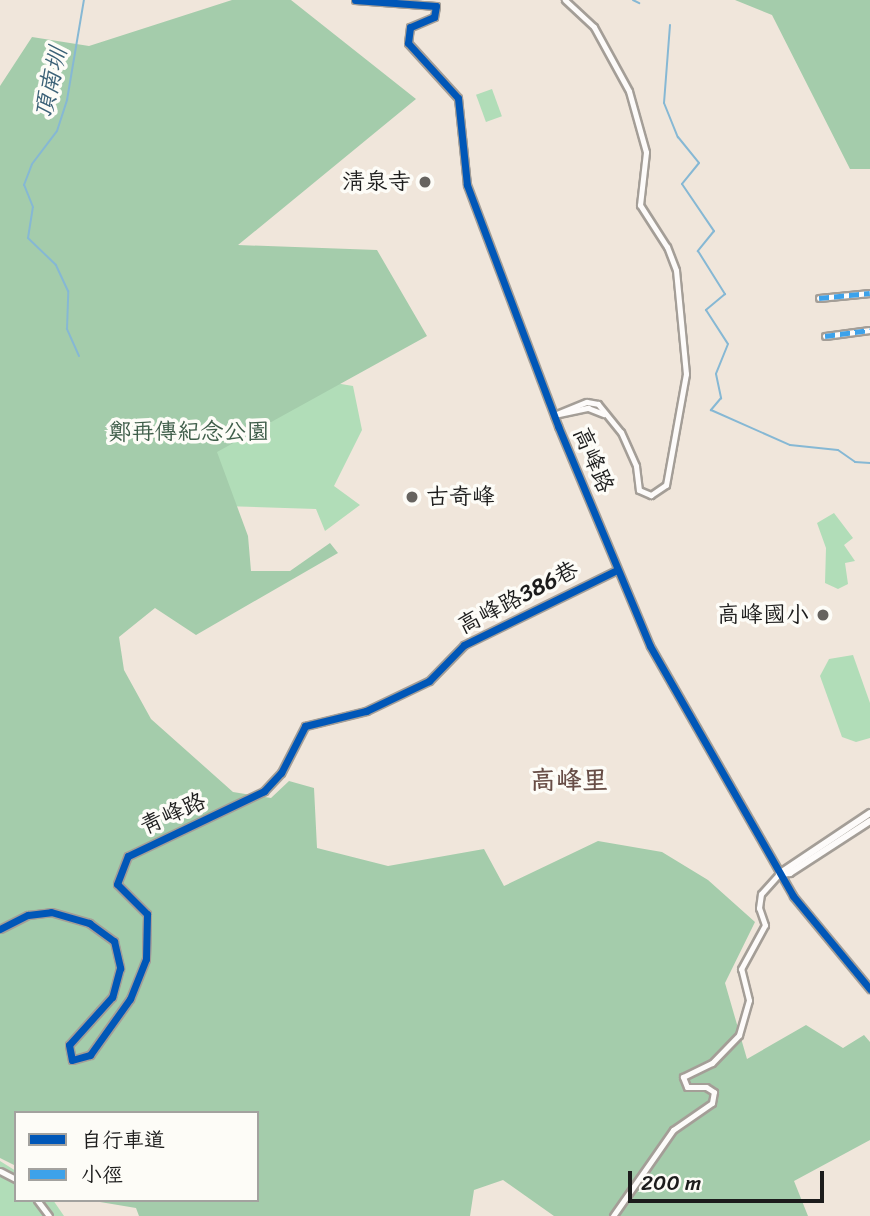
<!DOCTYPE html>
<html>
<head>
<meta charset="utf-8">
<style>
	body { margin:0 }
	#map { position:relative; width:870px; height:1216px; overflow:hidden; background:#f0e6db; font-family:Sriracha,"LXGW WenKai TC",sans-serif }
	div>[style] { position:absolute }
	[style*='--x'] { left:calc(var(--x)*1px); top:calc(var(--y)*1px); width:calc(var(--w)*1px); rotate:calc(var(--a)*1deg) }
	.green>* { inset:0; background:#b1ddb8; transform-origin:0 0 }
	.forest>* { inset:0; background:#a4ccab }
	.stream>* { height:2px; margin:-1px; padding:0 1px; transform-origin:1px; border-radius:1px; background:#86b8d4 }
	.roads { filter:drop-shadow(2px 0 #a49e97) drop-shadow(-2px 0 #a49e97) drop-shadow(0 2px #a49e97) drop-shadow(0 -2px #a49e97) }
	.minor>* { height:5px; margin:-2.5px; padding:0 2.5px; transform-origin:2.5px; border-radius:2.5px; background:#fdfbfa }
	.tertiary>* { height:6px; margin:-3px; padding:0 3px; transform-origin:3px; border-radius:3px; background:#fdfbfa }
	.quiet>* { height:5px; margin-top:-2.5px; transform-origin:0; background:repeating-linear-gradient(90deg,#3da2ea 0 10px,transparent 0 15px) }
	.cycleway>* { height:7px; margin:-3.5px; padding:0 3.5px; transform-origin:3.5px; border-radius:3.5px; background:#0057b8 }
	.dots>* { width:19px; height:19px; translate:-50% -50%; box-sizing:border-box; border:4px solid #fdfcf7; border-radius:50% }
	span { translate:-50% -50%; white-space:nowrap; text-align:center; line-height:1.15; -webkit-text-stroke:7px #fdfcf7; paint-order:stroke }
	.poi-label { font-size:23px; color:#1c1c1c }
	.right { translate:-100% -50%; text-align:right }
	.left { translate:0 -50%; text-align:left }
	.park-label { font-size:23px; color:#3e5d49 }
	.street-label { font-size:23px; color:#1c1c1c }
	.water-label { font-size:24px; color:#3a6076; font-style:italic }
	.quarter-label { font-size:26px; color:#684e47; font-weight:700 }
	.legend { position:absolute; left:14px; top:1111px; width:245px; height:91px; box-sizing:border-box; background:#fdfcf7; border:2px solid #a3a29f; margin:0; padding:9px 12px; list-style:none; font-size:21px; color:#1c1c1c }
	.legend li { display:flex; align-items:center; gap:14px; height:35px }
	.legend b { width:35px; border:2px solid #a3a29f }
	.scale { position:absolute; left:628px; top:1171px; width:196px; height:32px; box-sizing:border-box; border:4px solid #1c1c1c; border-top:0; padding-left:9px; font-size:21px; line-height:24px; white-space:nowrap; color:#1c1c1c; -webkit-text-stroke:5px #fdfcf7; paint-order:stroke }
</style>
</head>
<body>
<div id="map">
	<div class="green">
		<div style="left:492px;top:89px;width:29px;height:17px;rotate:70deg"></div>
		<div style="clip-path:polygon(185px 358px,353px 386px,362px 430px,334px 486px,360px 505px,325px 531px,316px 509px,127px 503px)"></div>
		<div style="clip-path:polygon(834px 513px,853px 538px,844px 545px,855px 561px,845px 563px,848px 584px,838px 589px,825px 583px,826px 548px,817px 523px)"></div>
		<div style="clip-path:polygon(853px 655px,870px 703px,870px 738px,856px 742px,842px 737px,820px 676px,829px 659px)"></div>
		<div style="clip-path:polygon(0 1161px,16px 1171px,16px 1200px,53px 1200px,64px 1216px,0 1216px)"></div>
	</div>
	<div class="forest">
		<div style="clip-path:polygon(232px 0,291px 0,416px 99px,238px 245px,377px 250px,427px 336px,217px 452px,248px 536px,251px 571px,290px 571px,330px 543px,338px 553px,196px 635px,155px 608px,119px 637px,124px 670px,151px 719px,233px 792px,271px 798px,289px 781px,314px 788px,317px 848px,388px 866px,484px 849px,504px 886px,598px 841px,662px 852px,708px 880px,755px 922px,725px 983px,747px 1059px,806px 1025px,843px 1048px,864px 1035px,870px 1042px,870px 1140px,794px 1181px,808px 1216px,554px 1216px,503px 1180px,474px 1190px,470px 1216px,139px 1216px,136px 1208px,88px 1200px,257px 1200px,257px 1113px,16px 1113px,16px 1166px,0 1158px,0 86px,32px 37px,89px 46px)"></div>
		<div style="clip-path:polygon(735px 0,870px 0,870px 169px,850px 169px,772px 15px)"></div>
	</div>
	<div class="stream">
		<div style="--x:633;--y:0;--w:7;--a:27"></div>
		<div style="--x:670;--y:25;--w:78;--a:94.4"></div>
		<div style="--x:664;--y:103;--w:37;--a:68"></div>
		<div style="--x:678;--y:137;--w:33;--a:51"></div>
		<div style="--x:699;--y:163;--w:27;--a:129"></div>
		<div style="--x:682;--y:184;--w:57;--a:55.8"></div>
		<div style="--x:714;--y:231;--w:26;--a:129"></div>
		<div style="--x:698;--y:251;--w:51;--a:57.9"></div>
		<div style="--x:725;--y:294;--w:25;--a:140"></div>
		<div style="--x:706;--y:310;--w:40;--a:57.1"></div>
		<div style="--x:728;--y:344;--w:32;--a:112"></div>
		<div style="--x:716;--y:374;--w:25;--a:78"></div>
		<div style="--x:721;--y:398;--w:16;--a:130"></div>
		<div style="--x:711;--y:410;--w:86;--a:23.9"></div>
		<div style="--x:790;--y:445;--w:48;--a:5.9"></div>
		<div style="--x:838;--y:450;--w:21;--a:35"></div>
		<div style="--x:855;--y:462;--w:15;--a:4"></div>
		<div style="--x:79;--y:356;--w:30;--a:-114"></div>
		<div style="--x:67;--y:329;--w:38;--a:-88"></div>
		<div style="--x:68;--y:291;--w:29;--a:-115"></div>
		<div style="--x:56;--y:265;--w:39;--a:-136"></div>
		<div style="--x:28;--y:238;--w:31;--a:-81"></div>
		<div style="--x:33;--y:207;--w:24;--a:-112"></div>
		<div style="--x:24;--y:185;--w:22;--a:-69"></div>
		<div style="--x:32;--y:164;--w:41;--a:-52.9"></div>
		<div style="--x:57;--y:131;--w:33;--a:-72"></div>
		<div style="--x:67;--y:100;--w:101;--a:-80.4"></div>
	</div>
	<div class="roads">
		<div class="minor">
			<div style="--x:355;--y:0;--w:81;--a:4.2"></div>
			<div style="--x:436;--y:6;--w:11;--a:100"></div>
			<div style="--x:434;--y:17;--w:26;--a:157"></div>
			<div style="--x:410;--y:27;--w:16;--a:97"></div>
			<div style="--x:408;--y:43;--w:74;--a:47.7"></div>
			<div style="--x:458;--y:98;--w:87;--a:84.1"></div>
			<div style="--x:467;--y:185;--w:258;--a:69.3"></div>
			<div style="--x:558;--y:426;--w:238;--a:67.3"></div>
			<div style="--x:650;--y:646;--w:288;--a:60.2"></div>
			<div style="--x:793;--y:896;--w:121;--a:50.4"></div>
			<div style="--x:819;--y:298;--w:51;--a:-5.6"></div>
			<div style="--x:825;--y:336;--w:45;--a:-7.6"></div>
			<div style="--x:554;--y:415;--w:35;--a:-22"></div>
			<div style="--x:587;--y:402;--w:11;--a:10"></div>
			<div style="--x:598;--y:404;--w:36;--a:51"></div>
			<div style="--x:621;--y:432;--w:37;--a:66"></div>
			<div style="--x:636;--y:466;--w:24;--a:83"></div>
			<div style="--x:639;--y:490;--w:13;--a:23"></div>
			<div style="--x:651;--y:495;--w:18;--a:-34"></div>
			<div style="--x:666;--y:485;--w:113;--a:-79.8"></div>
			<div style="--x:686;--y:374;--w:104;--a:-95.5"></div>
			<div style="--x:676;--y:270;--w:25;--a:-111"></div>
			<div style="--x:667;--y:247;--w:50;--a:-122.7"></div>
			<div style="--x:640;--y:205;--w:53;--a:-83.5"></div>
			<div style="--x:646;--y:152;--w:63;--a:-105.6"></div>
			<div style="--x:629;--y:91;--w:73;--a:-118.7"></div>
			<div style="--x:594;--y:27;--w:40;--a:-137"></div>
			<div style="--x:554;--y:415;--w:35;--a:-12"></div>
			<div style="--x:588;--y:408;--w:17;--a:21"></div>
			<div style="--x:0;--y:929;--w:31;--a:-27"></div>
			<div style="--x:28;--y:915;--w:23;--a:-7"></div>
			<div style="--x:51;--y:912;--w:40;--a:16"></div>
			<div style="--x:89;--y:923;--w:31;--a:36"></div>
			<div style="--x:114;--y:941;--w:28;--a:77"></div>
			<div style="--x:120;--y:968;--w:30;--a:105"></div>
			<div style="--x:112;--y:997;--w:64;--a:131.9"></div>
			<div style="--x:69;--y:1045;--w:15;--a:79"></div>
			<div style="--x:72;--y:1060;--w:19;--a:-16"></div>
			<div style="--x:90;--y:1055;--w:69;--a:-54.5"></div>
			<div style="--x:130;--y:999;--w:43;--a:-68.2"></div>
			<div style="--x:146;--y:959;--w:45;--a:-88.7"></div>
			<div style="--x:147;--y:914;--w:42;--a:-135"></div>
			<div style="--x:117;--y:884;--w:30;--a:-69"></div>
			<div style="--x:128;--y:856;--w:151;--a:-25.5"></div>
			<div style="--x:264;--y:791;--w:25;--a:-47"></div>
			<div style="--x:281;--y:773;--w:53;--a:-62.9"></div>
			<div style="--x:305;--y:726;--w:63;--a:-13.8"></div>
			<div style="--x:366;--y:711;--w:70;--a:-25.5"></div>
			<div style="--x:429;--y:681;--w:50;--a:-45.8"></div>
			<div style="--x:464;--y:645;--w:170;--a:-26.1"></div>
			<div style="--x:0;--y:1171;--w:18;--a:27"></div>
			<div style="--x:37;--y:1200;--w:20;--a:53"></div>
			<div style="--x:613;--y:1216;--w:105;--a:-55.1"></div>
			<div style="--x:673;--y:1130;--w:47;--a:-34.7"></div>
			<div style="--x:712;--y:1103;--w:11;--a:-80"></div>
			<div style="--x:714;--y:1092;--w:9;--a:-148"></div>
			<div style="--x:706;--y:1087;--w:19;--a:180"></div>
			<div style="--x:687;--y:1087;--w:11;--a:-112"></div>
			<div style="--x:683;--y:1077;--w:32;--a:-26"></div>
			<div style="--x:712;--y:1063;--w:39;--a:-46"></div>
			<div style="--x:739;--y:1035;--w:36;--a:-74"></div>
			<div style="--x:749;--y:1000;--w:32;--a:-104"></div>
			<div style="--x:741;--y:969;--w:50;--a:-61.4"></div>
			<div style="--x:765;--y:925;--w:18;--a:-109"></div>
			<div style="--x:759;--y:908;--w:14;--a:-82"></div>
			<div style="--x:761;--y:894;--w:27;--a:-48"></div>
		</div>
		<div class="tertiary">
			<div style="--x:779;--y:874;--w:110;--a:-33.8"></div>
			<div style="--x:779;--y:874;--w:11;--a:-5"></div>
			<div style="--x:790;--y:873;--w:95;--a:-33"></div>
		</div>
	</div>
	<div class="quiet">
		<div style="--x:819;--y:298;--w:51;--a:-5.6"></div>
		<div style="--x:825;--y:336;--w:45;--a:-7.6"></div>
	</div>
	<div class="cycleway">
		<div style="--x:355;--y:0;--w:81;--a:4.2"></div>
		<div style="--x:436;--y:6;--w:11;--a:100"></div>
		<div style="--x:434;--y:17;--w:26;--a:157"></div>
		<div style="--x:410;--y:27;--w:16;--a:97"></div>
		<div style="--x:408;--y:43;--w:74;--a:47.7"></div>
		<div style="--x:458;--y:98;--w:87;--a:84.1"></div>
		<div style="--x:467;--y:185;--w:258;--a:69.3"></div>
		<div style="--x:558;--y:426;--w:238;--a:67.3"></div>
		<div style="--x:650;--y:646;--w:288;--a:60.2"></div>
		<div style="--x:793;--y:896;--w:121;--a:50.4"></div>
		<div style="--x:0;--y:929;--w:31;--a:-27"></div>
		<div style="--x:28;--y:915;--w:23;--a:-7"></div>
		<div style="--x:51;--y:912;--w:40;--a:16"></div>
		<div style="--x:89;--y:923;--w:31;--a:36"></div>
		<div style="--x:114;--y:941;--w:28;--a:77"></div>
		<div style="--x:120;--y:968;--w:30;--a:105"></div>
		<div style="--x:112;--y:997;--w:64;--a:131.9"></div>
		<div style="--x:69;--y:1045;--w:15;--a:79"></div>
		<div style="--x:72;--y:1060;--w:19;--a:-16"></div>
		<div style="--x:90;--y:1055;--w:69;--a:-54.5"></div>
		<div style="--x:130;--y:999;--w:43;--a:-68.2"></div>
		<div style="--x:146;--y:959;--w:45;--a:-88.7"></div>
		<div style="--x:147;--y:914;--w:42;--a:-135"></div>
		<div style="--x:117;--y:884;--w:30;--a:-69"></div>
		<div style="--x:128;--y:856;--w:151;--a:-25.5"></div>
		<div style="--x:264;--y:791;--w:25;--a:-47"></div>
		<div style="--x:281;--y:773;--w:53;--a:-62.9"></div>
		<div style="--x:305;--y:726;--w:63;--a:-13.8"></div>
		<div style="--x:366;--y:711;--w:70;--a:-25.5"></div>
		<div style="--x:429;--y:681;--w:50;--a:-45.8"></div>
		<div style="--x:464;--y:645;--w:170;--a:-26.1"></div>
	</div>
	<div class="dots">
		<div style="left:425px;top:182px;background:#66635f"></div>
		<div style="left:412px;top:497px;background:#66635f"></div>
		<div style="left:823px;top:615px;background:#66635f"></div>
	</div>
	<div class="poi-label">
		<span class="right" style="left:411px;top:182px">清泉寺</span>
		<span class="left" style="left:426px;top:497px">古奇峰</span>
		<span class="right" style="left:809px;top:615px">高峰國小</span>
	</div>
	<div class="park-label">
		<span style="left:189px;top:432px">鄭再傳紀念公園</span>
	</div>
	<div class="street-label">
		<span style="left:593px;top:460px;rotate:67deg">高峰路</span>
		<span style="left:518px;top:598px;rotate:-27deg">高峰路386巷</span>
		<span style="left:173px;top:814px;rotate:-24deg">青峰路</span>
	</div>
	<div class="water-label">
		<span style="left:51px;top:83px;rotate:-77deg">頂南圳</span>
	</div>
	<div class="quarter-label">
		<span style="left:569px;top:781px">高峰里</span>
	</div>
	<ul class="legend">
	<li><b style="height:9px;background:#0057b8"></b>自行車道</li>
	<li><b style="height:9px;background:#3da2ea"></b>小徑</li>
	</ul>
	<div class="scale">200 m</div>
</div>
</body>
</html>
